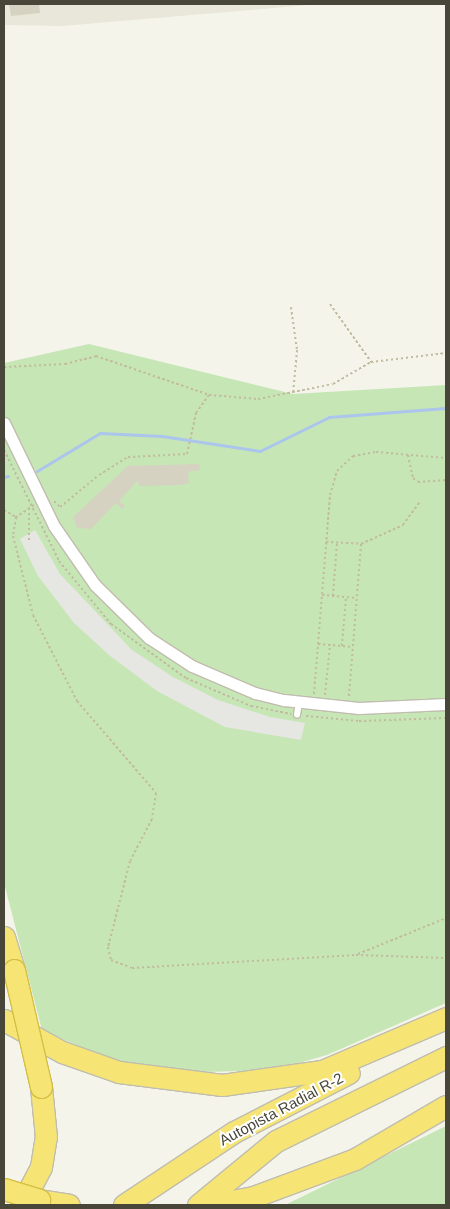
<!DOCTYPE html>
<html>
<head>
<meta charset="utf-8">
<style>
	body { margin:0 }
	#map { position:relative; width:450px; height:1209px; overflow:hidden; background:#f4f4eb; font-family:Arial,sans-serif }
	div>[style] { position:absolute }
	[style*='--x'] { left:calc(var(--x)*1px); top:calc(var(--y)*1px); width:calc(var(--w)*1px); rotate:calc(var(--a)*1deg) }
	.residential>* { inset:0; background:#e8e7d9 }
	.green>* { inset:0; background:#c7e6b6 }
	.parking>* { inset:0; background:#e6e6e2 }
	.stream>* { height:3px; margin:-1.5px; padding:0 1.5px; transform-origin:1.5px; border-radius:1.5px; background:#abc5ed }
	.building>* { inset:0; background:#d6d2c1 }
	.path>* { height:2px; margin-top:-1px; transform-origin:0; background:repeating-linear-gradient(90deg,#c1bca0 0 2.5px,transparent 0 5px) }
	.roads { filter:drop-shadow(1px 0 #c0bdae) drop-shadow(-1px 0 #c0bdae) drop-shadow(0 1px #c0bdae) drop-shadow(0 -1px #c0bdae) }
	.lane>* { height:5.5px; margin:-2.75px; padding:0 2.75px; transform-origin:2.75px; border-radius:2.75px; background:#fff }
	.street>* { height:11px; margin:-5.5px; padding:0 5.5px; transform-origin:5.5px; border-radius:5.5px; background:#fff }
	.highway>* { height:21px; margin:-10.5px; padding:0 10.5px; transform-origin:10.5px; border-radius:10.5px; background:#f6e575 }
	.bridges { filter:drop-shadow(1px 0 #d5be44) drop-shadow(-1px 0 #d5be44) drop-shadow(0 1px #d5be44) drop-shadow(0 -1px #d5be44) }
	.highway-bridge>* { height:21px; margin:-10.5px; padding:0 10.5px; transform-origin:10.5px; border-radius:10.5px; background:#f6e575 }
	span { translate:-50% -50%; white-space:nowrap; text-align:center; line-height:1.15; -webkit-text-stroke:4px #fff; paint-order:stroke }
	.street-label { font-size:15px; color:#484639 }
	.frame { position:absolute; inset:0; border:5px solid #484639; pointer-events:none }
</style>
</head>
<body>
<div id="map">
	<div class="residential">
		<div style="clip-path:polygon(4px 4px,320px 4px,63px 26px,4px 25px)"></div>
	</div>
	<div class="green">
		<div style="clip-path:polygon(89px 344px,293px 394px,446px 385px,446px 1003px,327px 1055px,274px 1070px,171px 1073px,111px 1060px,42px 1030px,4px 883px,4px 363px)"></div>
		<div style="clip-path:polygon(446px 1126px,446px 1205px,285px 1205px)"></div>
	</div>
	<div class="parking">
		<div style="clip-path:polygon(35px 530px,60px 574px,132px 650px,173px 677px,218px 700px,270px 717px,305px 723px,301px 740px,225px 727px,157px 691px,109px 655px,74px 623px,38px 576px,20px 539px)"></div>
	</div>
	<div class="stream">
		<div style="--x:37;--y:471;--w:74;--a:-31.1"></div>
		<div style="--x:100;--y:433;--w:62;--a:2.8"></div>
		<div style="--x:162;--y:436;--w:99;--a:8.7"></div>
		<div style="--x:260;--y:451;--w:77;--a:-26.2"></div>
		<div style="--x:329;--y:417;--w:117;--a:-4.4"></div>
		<div style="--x:4;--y:477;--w:4;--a:-14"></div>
	</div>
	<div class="building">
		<div style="clip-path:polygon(9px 4px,39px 4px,40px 13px,11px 16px)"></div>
		<div style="clip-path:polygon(199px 464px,200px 470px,188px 472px,189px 483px,181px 485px,140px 486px,137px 481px,119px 501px,125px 506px,122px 509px,116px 503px,91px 529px,77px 528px,73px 517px,128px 466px)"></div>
	</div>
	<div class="path">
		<div style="--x:330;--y:304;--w:71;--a:54.7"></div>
		<div style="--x:291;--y:307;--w:43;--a:82.1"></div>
		<div style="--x:297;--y:350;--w:44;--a:95.2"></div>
		<div style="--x:4;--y:367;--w:61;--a:-2.8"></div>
		<div style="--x:65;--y:364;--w:32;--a:-14"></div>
		<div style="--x:96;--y:356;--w:120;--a:19"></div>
		<div style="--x:209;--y:395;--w:49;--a:4.7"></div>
		<div style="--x:258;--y:399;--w:76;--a:-11.3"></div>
		<div style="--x:333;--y:384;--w:44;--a:-30.1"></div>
		<div style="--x:371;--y:362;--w:76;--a:-6.8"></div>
		<div style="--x:4;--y:450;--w:124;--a:63.6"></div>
		<div style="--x:59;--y:561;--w:82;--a:50.5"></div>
		<div style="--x:111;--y:624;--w:92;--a:35.8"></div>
		<div style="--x:186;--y:678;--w:71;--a:23.3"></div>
		<div style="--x:251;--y:706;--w:41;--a:11.3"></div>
		<div style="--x:408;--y:455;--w:24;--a:78"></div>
		<div style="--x:413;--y:478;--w:6;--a:39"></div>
		<div style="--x:418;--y:482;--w:28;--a:-4"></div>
		<div style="--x:54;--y:501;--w:8;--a:45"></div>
		<div style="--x:60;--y:507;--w:50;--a:-39.4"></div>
		<div style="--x:99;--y:475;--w:34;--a:-32"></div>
		<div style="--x:128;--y:457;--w:59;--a:-2.9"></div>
		<div style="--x:187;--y:454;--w:42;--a:-77.6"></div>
		<div style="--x:196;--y:413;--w:22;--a:-54"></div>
		<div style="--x:34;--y:505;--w:22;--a:146"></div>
		<div style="--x:16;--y:517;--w:19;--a:99"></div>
		<div style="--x:13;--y:536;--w:81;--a:75.8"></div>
		<div style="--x:33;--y:615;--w:97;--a:62.9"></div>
		<div style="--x:77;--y:701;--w:121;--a:49.3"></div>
		<div style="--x:156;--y:793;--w:26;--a:99"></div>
		<div style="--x:152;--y:819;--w:47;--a:117.6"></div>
		<div style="--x:130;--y:861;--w:89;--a:104.3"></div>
		<div style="--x:108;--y:947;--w:13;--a:77"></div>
		<div style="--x:111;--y:960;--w:22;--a:21"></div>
		<div style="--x:132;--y:968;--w:224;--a:-3.3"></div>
		<div style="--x:356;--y:955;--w:90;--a:1.9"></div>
		<div style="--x:4;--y:510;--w:14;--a:30"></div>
		<div style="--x:29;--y:540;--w:33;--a:-90"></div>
		<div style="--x:326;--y:542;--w:35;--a:3"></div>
		<div style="--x:361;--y:544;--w:153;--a:94.5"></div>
		<div style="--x:361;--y:544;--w:46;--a:-24.3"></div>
		<div style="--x:403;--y:525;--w:29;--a:-54"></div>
		<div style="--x:322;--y:595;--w:35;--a:5"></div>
		<div style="--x:333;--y:596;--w:53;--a:-85.7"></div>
		<div style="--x:318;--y:644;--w:35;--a:5"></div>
		<div style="--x:342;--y:646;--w:49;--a:-85.3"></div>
		<div style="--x:314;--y:694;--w:200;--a:-85.4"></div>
		<div style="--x:330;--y:495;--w:25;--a:-74"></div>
		<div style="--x:337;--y:471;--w:22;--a:-43"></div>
		<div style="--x:353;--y:456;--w:23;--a:-10"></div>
		<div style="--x:376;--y:452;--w:70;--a:4.9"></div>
		<div style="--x:325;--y:695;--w:50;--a:-84.3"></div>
		<div style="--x:306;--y:716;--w:53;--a:5.4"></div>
		<div style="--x:359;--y:721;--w:87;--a:-2"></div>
		<div style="--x:358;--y:954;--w:95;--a:-22.2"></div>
	</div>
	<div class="roads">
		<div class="lane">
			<div style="--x:297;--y:715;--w:13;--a:-81"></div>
		</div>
		<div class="street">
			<div style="--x:4;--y:423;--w:114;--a:64.1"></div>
			<div style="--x:54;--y:526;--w:72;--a:55.2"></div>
			<div style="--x:95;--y:585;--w:76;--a:44.5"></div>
			<div style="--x:149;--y:638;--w:51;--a:33.1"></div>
			<div style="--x:192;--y:666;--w:69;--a:23.2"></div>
			<div style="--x:255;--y:693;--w:30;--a:14"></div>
			<div style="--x:284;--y:700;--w:75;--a:6.1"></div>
			<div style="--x:359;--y:708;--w:87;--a:-2.6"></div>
		</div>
		<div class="highway">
			<div style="--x:4;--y:937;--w:34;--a:73"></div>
			<div style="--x:4;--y:1020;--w:66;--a:28.9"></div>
			<div style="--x:62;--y:1052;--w:60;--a:19.3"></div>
			<div style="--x:119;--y:1072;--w:104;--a:7.2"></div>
			<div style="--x:222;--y:1085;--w:101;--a:-8"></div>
			<div style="--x:322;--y:1071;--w:135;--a:-23.1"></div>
			<div style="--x:39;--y:1200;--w:30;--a:9"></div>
			<div style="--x:21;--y:1205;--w:43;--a:-62.2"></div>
			<div style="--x:41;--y:1167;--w:30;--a:-81"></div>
			<div style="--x:46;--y:1137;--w:50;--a:-95.7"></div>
			<div style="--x:124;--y:1205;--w:132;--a:-33.6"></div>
			<div style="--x:234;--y:1132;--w:129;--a:-27.2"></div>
			<div style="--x:198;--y:1205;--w:101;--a:-39.4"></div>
			<div style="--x:276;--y:1141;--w:190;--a:-26.3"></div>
			<div style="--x:210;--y:1205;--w:44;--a:-10.5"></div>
			<div style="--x:253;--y:1197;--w:109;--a:-20.4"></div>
			<div style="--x:355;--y:1159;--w:105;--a:-30.2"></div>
		</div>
	</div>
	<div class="bridges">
		<div class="highway-bridge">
			<div style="--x:14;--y:970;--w:120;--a:77"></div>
			<div style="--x:4;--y:1189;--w:37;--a:17"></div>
		</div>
	</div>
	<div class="street-label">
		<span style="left:281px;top:1109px;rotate:-28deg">Autopista Radial R-2</span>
	</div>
	<div class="frame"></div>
</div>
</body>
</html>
